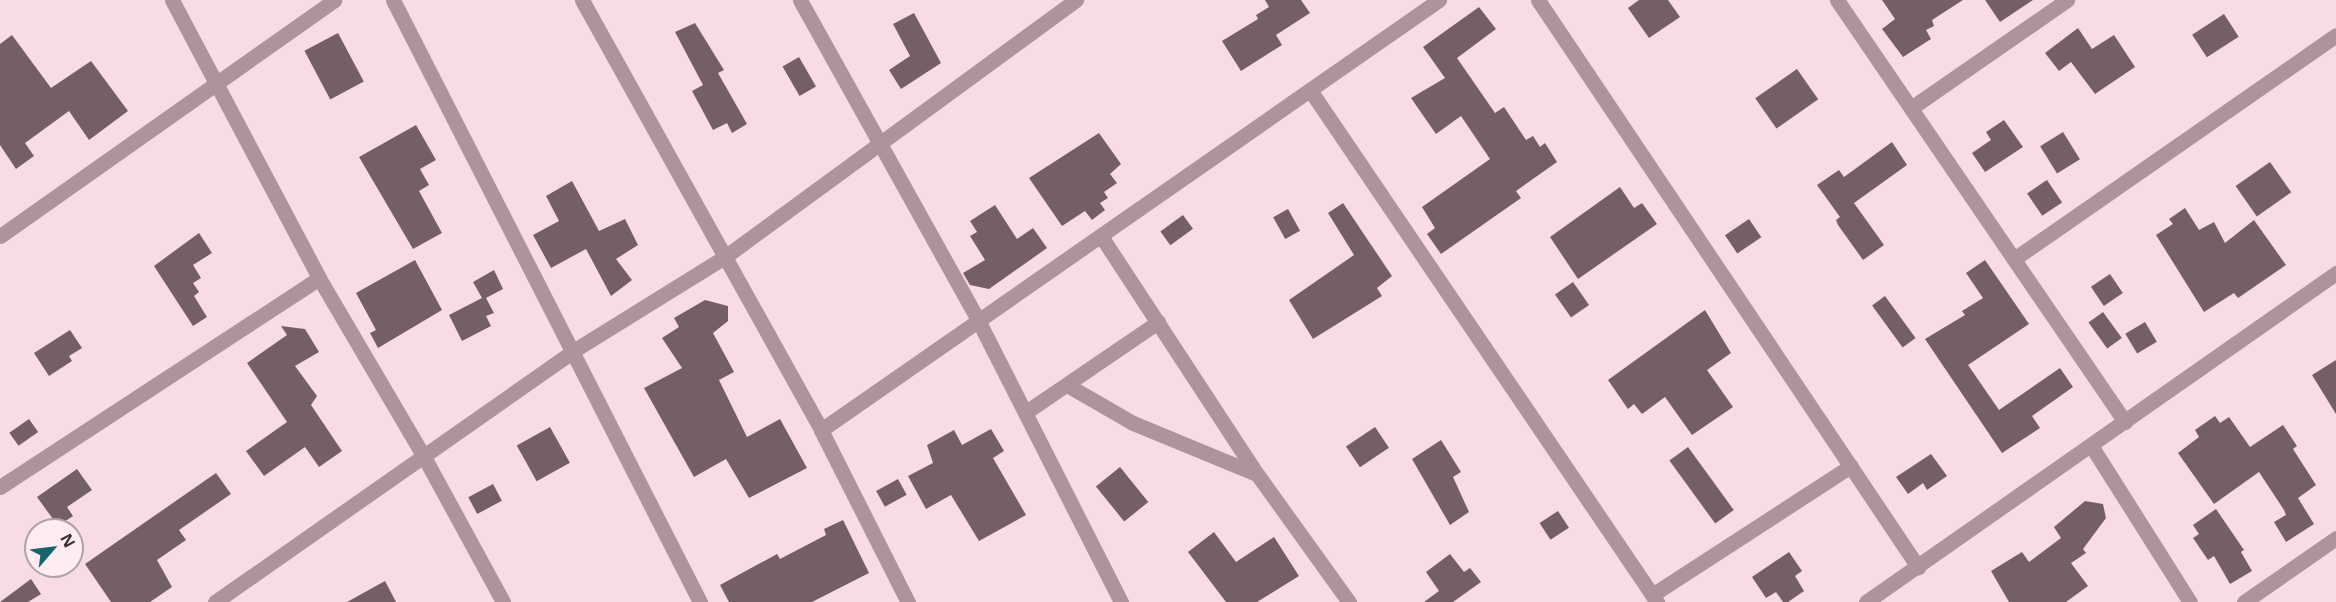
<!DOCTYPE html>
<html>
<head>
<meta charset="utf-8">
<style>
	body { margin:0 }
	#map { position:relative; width:2336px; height:602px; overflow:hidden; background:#f7dce5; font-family:"Open Sans",sans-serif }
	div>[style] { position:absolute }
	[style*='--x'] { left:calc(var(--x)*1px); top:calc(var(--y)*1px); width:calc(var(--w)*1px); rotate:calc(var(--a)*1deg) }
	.building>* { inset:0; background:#755f66; transform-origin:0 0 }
	.minor>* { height:15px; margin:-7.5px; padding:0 7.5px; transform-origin:7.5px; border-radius:7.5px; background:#af939c }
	span { translate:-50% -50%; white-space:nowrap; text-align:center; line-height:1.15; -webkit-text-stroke:6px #fdedf2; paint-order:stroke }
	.north { position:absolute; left:24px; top:518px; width:60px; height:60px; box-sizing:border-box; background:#fdedf2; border:2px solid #afa1a6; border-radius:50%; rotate:62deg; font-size:16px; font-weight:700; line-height:24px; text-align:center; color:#392f33 }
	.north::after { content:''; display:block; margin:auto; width:21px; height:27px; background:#16646c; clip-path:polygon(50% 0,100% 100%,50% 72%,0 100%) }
</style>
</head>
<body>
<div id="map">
	<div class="building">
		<div style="clip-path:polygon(1265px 0,1301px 0,1310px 13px,1276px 35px,1282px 45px,1241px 71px,1222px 41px,1258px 19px,1256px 15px,1269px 7px)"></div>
		<div style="clip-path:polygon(1639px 0,1668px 0,1680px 17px,1649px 38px,1628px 8px)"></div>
		<div style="clip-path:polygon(1882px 0,1963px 0,1932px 20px,1934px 26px,1926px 30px,1931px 39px,1903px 57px,1882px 29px,1895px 19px)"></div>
		<div style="clip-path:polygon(1985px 0,2033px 0,2000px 22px)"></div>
		<div style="clip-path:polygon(1479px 7px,1496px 29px,1457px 58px,1495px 113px,1504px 107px,1526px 140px,1533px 136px,1540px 147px,1545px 143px,1557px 162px,1516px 191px,1521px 198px,1441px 254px,1427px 234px,1435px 228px,1422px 207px,1490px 159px,1461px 116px,1436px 134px,1411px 98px,1445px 78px,1423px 47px)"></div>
		<div style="clip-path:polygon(914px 13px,941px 63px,901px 89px,889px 70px,910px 56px,893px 24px)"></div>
		<div style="left:2224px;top:14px;width:27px;height:38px;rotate:57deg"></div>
		<div style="clip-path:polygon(695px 23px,724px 70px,718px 73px,747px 124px,732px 133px,727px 123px,713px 130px,692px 91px,703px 85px,675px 32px)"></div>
		<div style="clip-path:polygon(2078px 28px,2092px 49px,2114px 35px,2135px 67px,2095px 94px,2071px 62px,2059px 71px,2045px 53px)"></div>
		<div style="left:338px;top:33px;width:55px;height:38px;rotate:62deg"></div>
		<div style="clip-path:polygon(12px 35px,51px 88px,91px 61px,128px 111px,89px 140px,69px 111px,25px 143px,34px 156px,16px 169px,0 145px,0 44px)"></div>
		<div style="left:799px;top:57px;width:34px;height:19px;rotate:60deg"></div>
		<div style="left:1797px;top:69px;width:37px;height:51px;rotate:55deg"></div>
		<div style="clip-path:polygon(2004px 120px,2023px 147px,1985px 172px,1972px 153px,1991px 140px,1986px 132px)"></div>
		<div style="clip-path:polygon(416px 125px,436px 160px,420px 169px,429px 185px,419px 191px,442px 233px,413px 249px,359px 157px)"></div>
		<div style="left:2063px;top:132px;width:32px;height:27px;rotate:58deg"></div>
		<div style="clip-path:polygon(1099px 133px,1121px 164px,1110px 174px,1117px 183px,1104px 192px,1108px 198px,1100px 203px,1105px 210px,1092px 220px,1085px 211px,1062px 226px,1029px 178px)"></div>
		<div style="clip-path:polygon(1892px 142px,1907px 165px,1854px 203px,1884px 245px,1863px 260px,1838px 225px,1836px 220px,1840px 217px,1817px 185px,1839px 170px,1844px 177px)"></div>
		<div style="left:2270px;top:162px;width:37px;height:42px;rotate:55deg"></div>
		<div style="left:2047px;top:180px;width:27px;height:24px;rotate:56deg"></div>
		<div style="clip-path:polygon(572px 181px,599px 231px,625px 219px,638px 245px,616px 259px,632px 280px,611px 296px,586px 249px,551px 268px,533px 235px,559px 221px,546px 196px)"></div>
		<div style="clip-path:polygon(1620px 187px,1634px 208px,1642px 203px,1657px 224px,1578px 279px,1550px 237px)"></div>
		<div style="clip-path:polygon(1343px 203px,1392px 276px,1377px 288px,1382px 296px,1313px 339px,1289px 300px,1354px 255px,1328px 213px)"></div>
		<div style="clip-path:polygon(995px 205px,1017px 239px,1033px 228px,1047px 248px,989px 289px,970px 285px,963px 273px,985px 260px,970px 236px,977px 232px,970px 221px)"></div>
		<div style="clip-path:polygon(2185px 208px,2199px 230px,2214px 222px,2225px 243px,2254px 220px,2286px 265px,2238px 298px,2234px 293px,2204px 312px,2156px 235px,2173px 224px,2169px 219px)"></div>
		<div style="left:1288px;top:209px;width:25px;height:17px;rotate:61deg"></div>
		<div style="left:1183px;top:215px;width:17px;height:28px;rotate:54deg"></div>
		<div style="left:1749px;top:219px;width:22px;height:29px;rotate:56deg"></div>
		<div style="clip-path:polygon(199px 233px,212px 253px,193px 265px,201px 278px,193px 283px,199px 292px,194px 296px,207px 317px,193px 326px,154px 266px)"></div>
		<div style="clip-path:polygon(415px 260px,442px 310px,378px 348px,370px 333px,376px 330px,356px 293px)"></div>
		<div style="clip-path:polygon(1985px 260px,2029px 324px,1968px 365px,1999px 410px,2060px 368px,2073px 387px,2032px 416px,2040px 428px,2002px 453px,1925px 339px,1965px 315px,1962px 311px,1983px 298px,1966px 273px)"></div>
		<div style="clip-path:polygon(494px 270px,503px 289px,486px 298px,494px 313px,486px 316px,491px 326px,462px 341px,449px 315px,482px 298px,473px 282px)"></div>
		<div style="left:2110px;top:274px;width:23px;height:23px;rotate:56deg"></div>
		<div style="left:1573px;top:282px;width:28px;height:22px;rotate:55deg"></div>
		<div style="left:1885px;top:296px;width:52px;height:16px;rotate:54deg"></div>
		<div style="clip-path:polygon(705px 300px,728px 306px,728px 321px,713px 333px,734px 372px,719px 380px,747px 437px,780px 419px,807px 468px,749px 498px,726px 459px,694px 477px,644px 388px,682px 368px,662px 338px,679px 327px,674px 318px)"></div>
		<div style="clip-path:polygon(1705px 310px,1731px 353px,1707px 370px,1733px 407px,1692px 435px,1665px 397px,1642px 414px,1634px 404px,1628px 409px,1608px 380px)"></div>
		<div style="left:2103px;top:312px;width:32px;height:18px;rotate:54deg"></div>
		<div style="left:2145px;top:322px;width:23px;height:23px;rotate:59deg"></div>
		<div style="clip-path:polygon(281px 326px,305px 329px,319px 352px,295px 366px,317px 396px,311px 405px,342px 451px,319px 467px,305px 447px,264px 476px,246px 451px,287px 422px,247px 363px,287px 335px)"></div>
		<div style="clip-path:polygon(70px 330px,82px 348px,69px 356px,72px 361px,49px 376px,34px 353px)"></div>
		<div style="clip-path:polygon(2336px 360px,2336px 414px,2312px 375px)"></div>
		<div style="clip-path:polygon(2215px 416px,2220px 423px,2229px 417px,2250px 447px,2283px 425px,2297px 446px,2293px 449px,2316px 485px,2298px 498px,2314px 524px,2286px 542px,2274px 522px,2286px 515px,2284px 510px,2259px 472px,2214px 504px,2178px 453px,2199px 437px,2195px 430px)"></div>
		<div style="left:29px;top:419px;width:16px;height:24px;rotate:55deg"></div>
		<div style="left:550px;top:427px;width:41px;height:38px;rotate:61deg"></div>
		<div style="left:1375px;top:427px;width:25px;height:35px;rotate:56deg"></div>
		<div style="clip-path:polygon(991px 429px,1004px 451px,993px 458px,1026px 515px,979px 541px,951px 495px,926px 509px,908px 476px,933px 463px,927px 445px,954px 430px,962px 445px)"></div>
		<div style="clip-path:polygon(1441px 440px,1461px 472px,1453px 477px,1469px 512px,1450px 525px,1412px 459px)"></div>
		<div style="left:1688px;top:447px;width:78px;height:23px;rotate:54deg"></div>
		<div style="clip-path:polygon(1931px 454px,1947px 476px,1927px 490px,1923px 483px,1908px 494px,1896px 477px)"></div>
		<div style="left:1120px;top:467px;width:45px;height:31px;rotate:51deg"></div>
		<div style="clip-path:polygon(77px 469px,92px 490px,67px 507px,73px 516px,58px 526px,37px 497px)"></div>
		<div style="clip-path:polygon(216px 473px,231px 494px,179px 530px,186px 540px,157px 560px,172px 587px,150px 602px,111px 602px,85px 564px)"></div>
		<div style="left:898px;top:479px;width:18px;height:25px;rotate:61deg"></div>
		<div style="left:493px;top:484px;width:19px;height:28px;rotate:62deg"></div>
		<div style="clip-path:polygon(2085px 501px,2103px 504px,2106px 518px,2083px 549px,2086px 553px,2071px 563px,2088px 586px,2066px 602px,2009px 602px,1991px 571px,2022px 552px,2029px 562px,2061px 538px,2054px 527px)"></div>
		<div style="clip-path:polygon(2216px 509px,2244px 550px,2241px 552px,2252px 571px,2230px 584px,2214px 556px,2208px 560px,2193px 538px,2199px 534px,2193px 525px)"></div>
		<div style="left:1558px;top:511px;width:20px;height:22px;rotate:57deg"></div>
		<div style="clip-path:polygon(843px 520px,869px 573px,812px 602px,729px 602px,720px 585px,777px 554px,780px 559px,826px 535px,824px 529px)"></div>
		<div style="clip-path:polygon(1214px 532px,1236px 562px,1274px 537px,1299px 576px,1257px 602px,1226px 602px,1188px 552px)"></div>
		<div style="clip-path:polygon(1789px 552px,1802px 571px,1795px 576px,1804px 591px,1788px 602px,1783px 602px,1776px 592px,1766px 598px,1752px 577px)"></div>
		<div style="clip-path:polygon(1450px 554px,1464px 572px,1470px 568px,1481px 582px,1453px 602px,1424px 602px,1439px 591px,1426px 572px)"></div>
		<div style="clip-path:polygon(31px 579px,41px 594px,28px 602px,0 602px)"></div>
		<div style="clip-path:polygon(385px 581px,396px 602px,347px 602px)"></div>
	</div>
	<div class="minor">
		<div style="--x:172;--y:0;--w:314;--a:62.1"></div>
		<div style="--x:319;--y:278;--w:205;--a:59.6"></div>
		<div style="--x:423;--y:455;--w:167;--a:61.4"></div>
		<div style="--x:393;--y:0;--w:676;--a:62.98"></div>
		<div style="--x:582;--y:0;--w:492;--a:60.9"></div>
		<div style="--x:821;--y:430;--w:193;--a:63.2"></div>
		<div style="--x:800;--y:0;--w:368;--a:60.9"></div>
		<div style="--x:979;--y:322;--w:314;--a:63.1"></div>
		<div style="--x:1538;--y:0;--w:683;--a:56.17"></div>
		<div style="--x:1837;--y:0;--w:511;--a:55.69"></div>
		<div style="--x:1310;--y:90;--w:619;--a:55.87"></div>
		<div style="--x:1911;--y:108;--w:190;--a:-34.7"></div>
		<div style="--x:0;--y:236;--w:409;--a:-35.2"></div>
		<div style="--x:1101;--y:236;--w:285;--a:56.8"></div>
		<div style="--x:1257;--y:474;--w:158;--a:54.3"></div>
		<div style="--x:2014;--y:259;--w:392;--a:-34.8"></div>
		<div style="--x:1067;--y:385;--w:76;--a:29.9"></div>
		<div style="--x:1133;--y:423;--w:134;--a:22.4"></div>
		<div style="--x:1026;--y:412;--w:160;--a:-34.3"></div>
		<div style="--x:821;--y:430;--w:753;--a:-34.83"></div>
		<div style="--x:2092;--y:447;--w:183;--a:57.7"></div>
		<div style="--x:0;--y:487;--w:381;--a:-33.2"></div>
		<div style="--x:1652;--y:595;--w:237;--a:-33"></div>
		<div style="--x:215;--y:602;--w:437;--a:-35"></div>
		<div style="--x:573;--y:351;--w:180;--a:-31.8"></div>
		<div style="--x:726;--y:256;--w:434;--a:-36.2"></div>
		<div style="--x:1866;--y:602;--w:574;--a:-34.99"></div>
		<div style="--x:2244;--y:602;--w:112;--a:-34.8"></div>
	</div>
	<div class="north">N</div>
</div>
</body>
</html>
